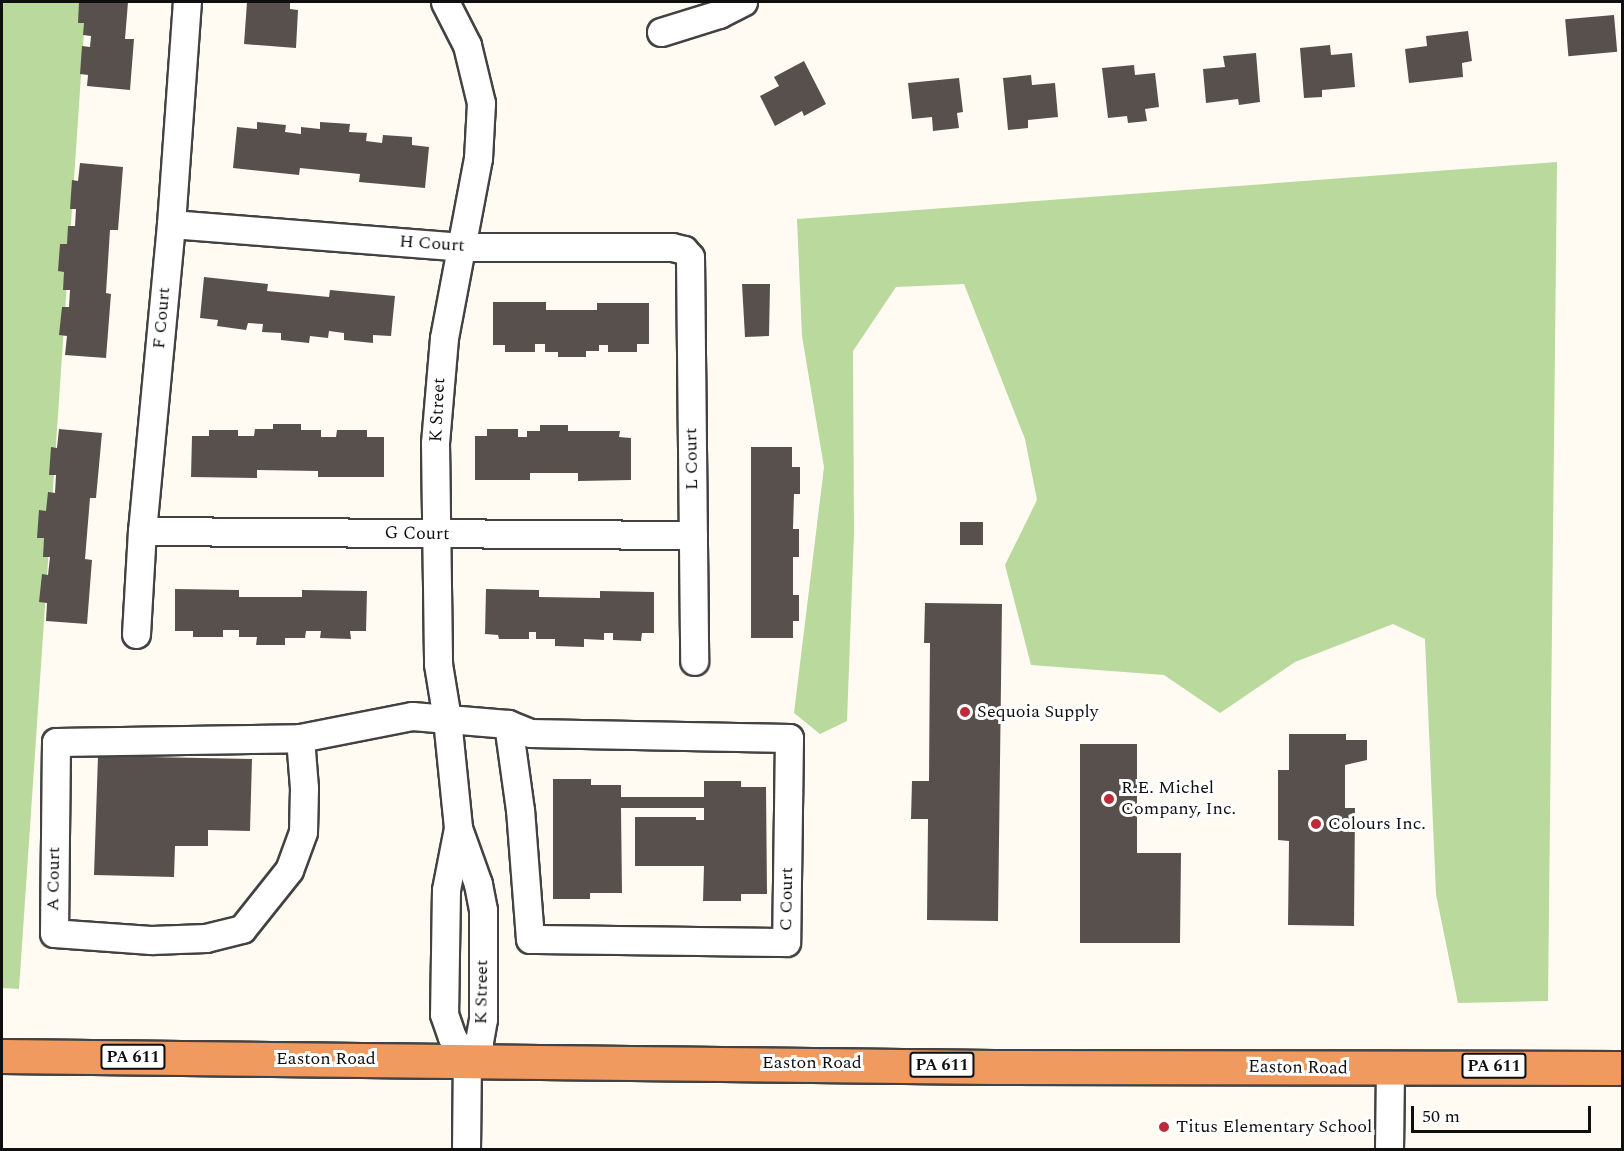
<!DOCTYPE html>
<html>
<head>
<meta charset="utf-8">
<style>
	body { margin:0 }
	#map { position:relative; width:1624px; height:1151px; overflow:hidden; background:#fffbf2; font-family:Spectral,serif }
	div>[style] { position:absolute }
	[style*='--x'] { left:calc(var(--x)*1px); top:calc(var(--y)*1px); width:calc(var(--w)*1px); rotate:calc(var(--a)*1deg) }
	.forest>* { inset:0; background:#bad99c }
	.building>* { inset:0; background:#58504c; transform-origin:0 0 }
	.roads { filter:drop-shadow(2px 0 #424242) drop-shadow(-2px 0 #424242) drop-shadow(0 2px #424242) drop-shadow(0 -2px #424242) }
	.street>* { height:27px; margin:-13.5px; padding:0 13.5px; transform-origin:13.5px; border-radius:13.5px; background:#fff }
	.highway>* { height:33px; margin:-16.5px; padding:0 16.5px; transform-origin:16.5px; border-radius:16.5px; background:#f09a5f }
	.dots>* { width:16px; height:16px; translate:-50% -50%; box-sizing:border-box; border:3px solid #fff; border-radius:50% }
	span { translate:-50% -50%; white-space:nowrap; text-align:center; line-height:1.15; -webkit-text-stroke:6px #fff; paint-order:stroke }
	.shield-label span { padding:2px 4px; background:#fff; border:2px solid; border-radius:4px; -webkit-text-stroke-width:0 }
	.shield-label { font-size:16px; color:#0f0f0f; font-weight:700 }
	.street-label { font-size:18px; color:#0f0f0f }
	.poi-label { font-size:18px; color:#0f0f0f }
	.left { translate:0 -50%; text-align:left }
	.frame { position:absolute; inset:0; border:3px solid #0f0f0f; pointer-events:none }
	.scale { position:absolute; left:1411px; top:1106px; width:180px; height:27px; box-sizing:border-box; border:3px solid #0f0f0f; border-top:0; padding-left:8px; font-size:18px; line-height:21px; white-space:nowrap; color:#0f0f0f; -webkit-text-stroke:4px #fff; paint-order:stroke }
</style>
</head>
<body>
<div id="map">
	<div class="forest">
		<div style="clip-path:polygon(2px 2px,86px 2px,19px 989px,2px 988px)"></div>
		<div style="clip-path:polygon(1557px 162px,1548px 1001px,1458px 1003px,1436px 894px,1425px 639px,1393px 624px,1295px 662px,1220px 713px,1164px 675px,1031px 665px,1005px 565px,1037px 500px,1025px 439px,964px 284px,896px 287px,853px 351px,854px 533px,847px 721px,820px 734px,794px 713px,824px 467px,802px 336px,797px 219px)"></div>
	</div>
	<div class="building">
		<div style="clip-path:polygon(79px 2px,128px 2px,125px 39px,134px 39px,130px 90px,87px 86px,88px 75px,80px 74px,82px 46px,90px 47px,91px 36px,83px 35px,84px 23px,78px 23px)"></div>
		<div style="clip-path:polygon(247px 2px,290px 2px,290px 9px,298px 10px,296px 48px,244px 44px)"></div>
		<div style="left:1614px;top:15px;width:37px;height:49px;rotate:85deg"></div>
		<div style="clip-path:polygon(1468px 31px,1472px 61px,1462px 63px,1463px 77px,1409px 83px,1405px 49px,1427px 46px,1426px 36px)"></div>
		<div style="clip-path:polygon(1330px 45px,1331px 55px,1352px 53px,1355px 87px,1322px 90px,1322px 97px,1304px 98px,1300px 48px)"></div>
		<div style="clip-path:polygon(1256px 53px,1260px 102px,1239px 105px,1238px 99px,1206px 103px,1203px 69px,1225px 67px,1223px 56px)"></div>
		<div style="clip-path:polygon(804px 61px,826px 104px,804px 116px,802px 111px,775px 126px,760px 96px,779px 86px,774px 77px)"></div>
		<div style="clip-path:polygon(1134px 65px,1135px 75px,1155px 73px,1159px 107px,1145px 109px,1147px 121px,1128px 123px,1127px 116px,1108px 118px,1102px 68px)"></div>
		<div style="clip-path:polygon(1031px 75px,1032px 85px,1055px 83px,1058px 117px,1028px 120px,1028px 128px,1008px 130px,1003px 78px)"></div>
		<div style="clip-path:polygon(959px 78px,963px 112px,957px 113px,959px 128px,933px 131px,932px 117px,912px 119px,908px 83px)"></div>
		<div style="clip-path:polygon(257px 122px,286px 125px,285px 132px,301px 134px,301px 127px,320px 129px,320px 122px,350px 124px,349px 132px,367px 133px,366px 141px,382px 143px,383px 135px,412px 137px,412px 145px,429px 147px,425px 188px,359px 182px,360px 174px,300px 168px,299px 175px,233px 168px,237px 127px,257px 129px)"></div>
		<div style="clip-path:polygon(80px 163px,123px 167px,118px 230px,110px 230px,106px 293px,111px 294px,106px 358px,65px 355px,67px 336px,59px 335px,62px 307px,69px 307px,70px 290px,63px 290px,64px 272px,58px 271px,60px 244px,67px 244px,68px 226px,75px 226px,76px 209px,70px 209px,72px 180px,78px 181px)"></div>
		<div style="clip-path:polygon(204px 277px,268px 284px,267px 291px,329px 297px,330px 290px,395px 296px,391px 336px,373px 335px,373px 343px,344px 340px,344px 333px,329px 331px,328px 338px,310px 336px,309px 343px,281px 340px,281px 333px,262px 332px,263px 324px,248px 323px,246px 330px,217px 326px,218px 320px,200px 318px)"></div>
		<div style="clip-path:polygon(742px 284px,770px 284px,769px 336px,745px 337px)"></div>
		<div style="clip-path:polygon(493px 302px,546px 302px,546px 310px,597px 310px,597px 303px,649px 303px,649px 344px,637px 344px,637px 352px,608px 352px,608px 345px,599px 345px,599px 351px,586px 351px,586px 357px,558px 357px,558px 352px,545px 352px,545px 344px,535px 344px,535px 352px,505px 352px,505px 345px,493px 345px)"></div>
		<div style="clip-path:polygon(273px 424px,301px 424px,301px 430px,321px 430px,321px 437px,336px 437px,337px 430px,367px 430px,367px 437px,384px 437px,384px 477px,318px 477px,318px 471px,257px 470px,257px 478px,191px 477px,192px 436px,209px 436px,209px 430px,238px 430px,238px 436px,254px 436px,255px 429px,273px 429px)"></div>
		<div style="clip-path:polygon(540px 425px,568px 425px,568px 431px,620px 431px,619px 437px,631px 438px,631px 480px,578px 481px,578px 473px,530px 473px,530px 480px,475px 480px,475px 436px,487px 436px,487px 429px,518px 429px,518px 437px,527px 437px,527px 431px,540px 431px)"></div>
		<div style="clip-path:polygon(59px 429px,102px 433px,96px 498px,90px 498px,85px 559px,92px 560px,87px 624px,46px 621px,47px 603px,39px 602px,42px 574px,48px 575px,50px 557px,43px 557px,44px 538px,37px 538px,39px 510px,46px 511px,48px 492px,55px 493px,56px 475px,49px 475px,51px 447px,57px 448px)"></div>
		<div style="clip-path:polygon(751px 447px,792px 447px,792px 467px,800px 467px,800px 494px,794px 494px,793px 529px,799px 529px,799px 557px,793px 557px,793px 595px,799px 595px,799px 621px,793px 621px,793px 638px,751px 638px)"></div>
		<div style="left:960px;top:522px;width:23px;height:23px"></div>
		<div style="clip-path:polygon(175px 589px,239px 590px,239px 597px,302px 597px,302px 590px,367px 591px,366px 631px,350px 631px,351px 639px,320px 638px,321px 631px,306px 631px,305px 638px,285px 638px,285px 645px,256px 645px,257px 637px,239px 637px,239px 630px,223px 630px,223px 637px,193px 637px,193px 631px,175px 631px)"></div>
		<div style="clip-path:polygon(486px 589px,539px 590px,539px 597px,600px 598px,600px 591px,654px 592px,654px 633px,642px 633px,641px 641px,613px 640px,613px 633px,604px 633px,604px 640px,584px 639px,584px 647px,555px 646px,555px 639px,536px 639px,536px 632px,529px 632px,529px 639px,499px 639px,498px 635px,485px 634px)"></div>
		<div style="clip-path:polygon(925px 603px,1002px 604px,998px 921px,927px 920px,928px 819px,911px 819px,912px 781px,929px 781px,930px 643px,924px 643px)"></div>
		<div style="clip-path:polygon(1289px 734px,1346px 734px,1346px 740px,1367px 740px,1367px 760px,1345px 765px,1345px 808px,1355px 808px,1354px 926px,1288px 925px,1289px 841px,1278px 840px,1278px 770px,1289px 770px)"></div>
		<div style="clip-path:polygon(1080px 744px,1137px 744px,1137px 853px,1181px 853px,1180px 943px,1080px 943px)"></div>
		<div style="clip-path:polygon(98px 756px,252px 759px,250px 831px,208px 830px,208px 846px,175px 846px,174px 877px,94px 875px)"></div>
		<div style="clip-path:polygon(553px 779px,591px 779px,591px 785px,621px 785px,621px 797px,704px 797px,704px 781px,741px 781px,741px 787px,766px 787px,767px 894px,741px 894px,741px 901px,703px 901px,704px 866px,635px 866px,635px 817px,696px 817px,696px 820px,704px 820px,704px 808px,621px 808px,622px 893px,590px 893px,590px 899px,553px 899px)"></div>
	</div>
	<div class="roads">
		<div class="street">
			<div style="--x:445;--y:2;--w:48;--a:62.9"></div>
			<div style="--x:467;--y:45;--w:60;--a:76.4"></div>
			<div style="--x:481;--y:103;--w:55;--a:93.1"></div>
			<div style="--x:478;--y:158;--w:183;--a:100.7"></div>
			<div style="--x:444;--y:338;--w:105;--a:94.9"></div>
			<div style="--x:435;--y:443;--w:221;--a:89.2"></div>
			<div style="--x:438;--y:664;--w:56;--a:80.7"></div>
			<div style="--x:447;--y:719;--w:110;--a:84.2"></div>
			<div style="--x:458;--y:828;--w:63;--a:101"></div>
			<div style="--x:446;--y:890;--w:124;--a:90.9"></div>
			<div style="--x:444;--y:1014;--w:24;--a:71"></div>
			<div style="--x:452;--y:1037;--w:27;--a:57"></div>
			<div style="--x:661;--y:32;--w:61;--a:-17.2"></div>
			<div style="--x:719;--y:14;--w:27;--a:-27"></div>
			<div style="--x:171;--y:224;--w:292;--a:4.5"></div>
			<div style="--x:462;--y:247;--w:210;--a:0"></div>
			<div style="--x:672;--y:247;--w:12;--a:14"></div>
			<div style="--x:684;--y:250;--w:9;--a:49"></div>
			<div style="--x:690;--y:257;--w:404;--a:89.4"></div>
			<div style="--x:142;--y:531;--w:551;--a:0.42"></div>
			<div style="--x:136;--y:634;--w:103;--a:-86.7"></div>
			<div style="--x:142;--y:531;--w:308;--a:-84.6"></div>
			<div style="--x:171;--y:224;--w:223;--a:-85.9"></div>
			<div style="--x:508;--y:724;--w:24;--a:22"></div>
			<div style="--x:530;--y:733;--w:259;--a:1.1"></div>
			<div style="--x:789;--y:738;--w:204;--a:90.8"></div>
			<div style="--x:786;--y:942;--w:256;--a:-179.3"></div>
			<div style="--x:530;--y:939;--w:129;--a:-94.4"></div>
			<div style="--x:520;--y:810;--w:87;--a:-97.9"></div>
			<div style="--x:300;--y:738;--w:50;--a:85.4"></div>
			<div style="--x:304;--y:788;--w:44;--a:91.3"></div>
			<div style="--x:303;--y:832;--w:40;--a:110.2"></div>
			<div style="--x:289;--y:870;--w:75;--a:128.5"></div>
			<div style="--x:242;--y:929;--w:37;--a:166"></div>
			<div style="--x:206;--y:938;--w:55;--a:177.9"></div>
			<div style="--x:151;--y:940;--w:97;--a:-175.9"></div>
			<div style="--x:54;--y:933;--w:191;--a:-89.4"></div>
			<div style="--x:56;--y:742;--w:244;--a:-0.9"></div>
			<div style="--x:300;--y:738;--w:114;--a:-11.1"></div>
			<div style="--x:412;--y:716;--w:96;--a:4.8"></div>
			<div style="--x:458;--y:828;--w:59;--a:70.3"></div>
			<div style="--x:478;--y:884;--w:26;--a:79"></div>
			<div style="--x:483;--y:910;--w:109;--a:90"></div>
			<div style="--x:483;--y:1019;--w:23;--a:100"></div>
			<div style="--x:479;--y:1042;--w:22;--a:124"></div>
			<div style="--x:466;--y:1150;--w:90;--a:-89.4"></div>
			<div style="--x:1389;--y:1150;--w:81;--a:-89.3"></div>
		</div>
		<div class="highway">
			<div style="--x:2;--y:1056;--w:992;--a:0.64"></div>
			<div style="--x:994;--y:1067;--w:628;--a:0.09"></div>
		</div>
	</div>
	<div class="dots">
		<div style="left:965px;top:712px;background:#bc2b39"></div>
		<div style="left:1109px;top:799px;background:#bc2b39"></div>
		<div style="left:1316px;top:824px;background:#bc2b39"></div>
		<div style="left:1164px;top:1127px;background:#bc2b39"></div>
	</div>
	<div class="shield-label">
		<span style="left:133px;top:1057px">PA 611</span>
		<span style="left:942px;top:1065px">PA 611</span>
		<span style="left:1494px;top:1066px">PA 611</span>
	</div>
	<div class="street-label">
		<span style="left:432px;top:244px;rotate:4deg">H Court</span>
		<span style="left:162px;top:318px;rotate:-85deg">F Court</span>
		<span style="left:438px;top:410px;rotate:-87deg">K Street</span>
		<span style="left:692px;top:459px;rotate:-91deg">L Court</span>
		<span style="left:417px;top:534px;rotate:1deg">G Court</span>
		<span style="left:54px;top:879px;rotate:-89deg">A Court</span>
		<span style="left:787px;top:899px;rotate:-89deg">C Court</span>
		<span style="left:482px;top:992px;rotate:-89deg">K Street</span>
		<span style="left:326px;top:1059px">Easton Road</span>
		<span style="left:812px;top:1063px">Easton Road</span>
		<span style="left:1298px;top:1068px;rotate:1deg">Easton Road</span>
	</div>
	<div class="poi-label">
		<span class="left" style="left:977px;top:712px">Sequoia Supply</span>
		<span class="left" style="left:1121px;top:799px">R.E. Michel<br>Company, Inc.</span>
		<span class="left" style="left:1328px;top:824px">Colours Inc.</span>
		<span class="left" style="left:1176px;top:1127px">Titus Elementary School</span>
	</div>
	<div class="frame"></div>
	<div class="scale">50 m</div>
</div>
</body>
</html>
